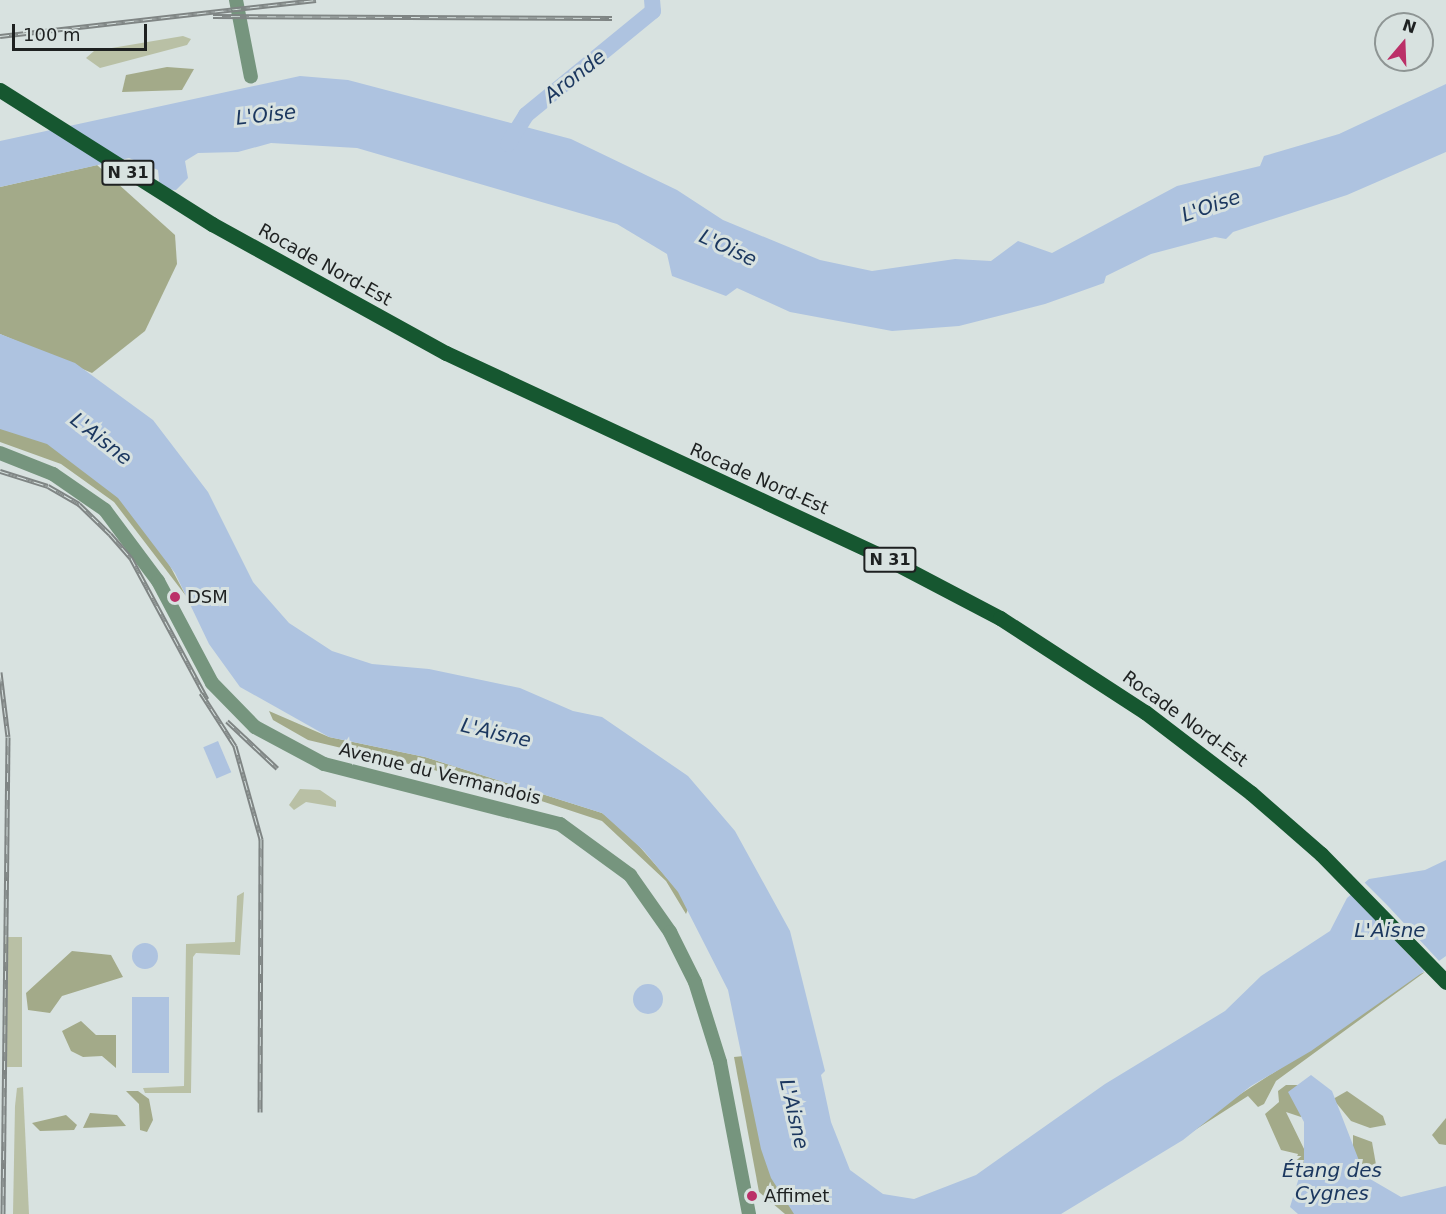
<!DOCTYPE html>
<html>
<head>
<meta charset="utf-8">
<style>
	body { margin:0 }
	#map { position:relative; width:1446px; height:1214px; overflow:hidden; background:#d8e2e0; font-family:"DejaVu Sans",sans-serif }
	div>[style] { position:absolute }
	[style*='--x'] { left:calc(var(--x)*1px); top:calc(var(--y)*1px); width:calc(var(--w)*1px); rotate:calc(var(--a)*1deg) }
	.green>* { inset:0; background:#b9c0a5; transform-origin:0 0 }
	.forest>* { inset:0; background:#a3aa89 }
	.water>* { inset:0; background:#aec3e0; transform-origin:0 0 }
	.round { border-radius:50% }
	.pier>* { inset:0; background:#d8e2e0 }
	.river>* { height:16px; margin:-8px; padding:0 8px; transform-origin:8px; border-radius:8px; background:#aec3e0 }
	.minor>* { height:14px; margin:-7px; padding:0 7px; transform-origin:7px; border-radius:7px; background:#76957e }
	.major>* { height:15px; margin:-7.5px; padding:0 7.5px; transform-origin:7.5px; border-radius:7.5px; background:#165730 }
	.rail>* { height:5px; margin-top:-2.5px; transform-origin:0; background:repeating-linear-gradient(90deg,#d8e2e0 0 9px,#7f8584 0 18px); box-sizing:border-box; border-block:2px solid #7f8584 }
	.dots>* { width:16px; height:16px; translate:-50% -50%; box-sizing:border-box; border:3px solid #d8e2e0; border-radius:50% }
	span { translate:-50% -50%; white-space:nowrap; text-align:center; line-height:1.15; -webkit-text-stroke:6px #d8e2e0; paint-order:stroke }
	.shield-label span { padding:2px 4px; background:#d8e2e0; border:2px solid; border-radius:4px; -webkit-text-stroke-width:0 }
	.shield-label { font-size:16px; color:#1e2121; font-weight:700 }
	.street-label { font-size:18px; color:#1e2121 }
	.poi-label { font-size:18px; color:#1e2121 }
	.left { translate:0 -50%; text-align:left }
	.water-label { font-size:20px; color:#1b375f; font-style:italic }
	.north { position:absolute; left:1374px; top:12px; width:60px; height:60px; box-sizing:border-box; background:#d8e2e0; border:2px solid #8e9594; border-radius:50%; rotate:19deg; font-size:16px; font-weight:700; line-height:24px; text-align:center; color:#1e2121 }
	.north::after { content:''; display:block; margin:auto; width:21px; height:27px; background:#bb3068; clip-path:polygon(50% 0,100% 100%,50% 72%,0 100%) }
	.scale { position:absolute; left:12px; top:24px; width:135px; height:27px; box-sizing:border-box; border:3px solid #1e2121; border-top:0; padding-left:8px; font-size:18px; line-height:21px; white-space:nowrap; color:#1e2121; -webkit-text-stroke:4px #d8e2e0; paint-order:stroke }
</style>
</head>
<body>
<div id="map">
	<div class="green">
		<div style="clip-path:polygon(183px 36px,191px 39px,187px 45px,100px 68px,86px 58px,94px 51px)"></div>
		<div style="clip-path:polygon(300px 789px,320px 790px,336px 801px,336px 807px,306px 802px,294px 810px,289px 805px)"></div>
		<div style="clip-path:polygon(244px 892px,240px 955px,196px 953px,193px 957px,191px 1093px,145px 1093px,143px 1088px,184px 1086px,186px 944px,235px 942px,237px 896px)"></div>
		<div style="left:22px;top:937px;width:130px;height:17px;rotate:90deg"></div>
		<div style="clip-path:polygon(23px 1087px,29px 1214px,13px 1214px,15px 1106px,17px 1088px)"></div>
	</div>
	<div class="forest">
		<div style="clip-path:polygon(167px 67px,194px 69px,182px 90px,122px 92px,126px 75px)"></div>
		<div style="clip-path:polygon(97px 165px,175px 235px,177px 264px,145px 331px,92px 373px,0 334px,0 187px)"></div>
		<div style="clip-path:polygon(0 425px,50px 440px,96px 475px,152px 532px,186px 596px,114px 502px,61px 464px,0 442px)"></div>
		<div style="clip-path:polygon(269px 711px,329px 737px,425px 757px,602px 813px,624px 829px,690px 904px,686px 914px,666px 881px,602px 821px,484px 782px,308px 740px,273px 720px)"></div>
		<div style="clip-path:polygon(72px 951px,111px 955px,123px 977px,62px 996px,50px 1013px,28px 1010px,26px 993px)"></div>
		<div style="clip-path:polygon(1425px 972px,1276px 1081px,1264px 1104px,1258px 1107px,1248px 1096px,1156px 1155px,1153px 1151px,1336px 1032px,1405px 979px)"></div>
		<div style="clip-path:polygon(81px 1021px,96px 1035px,116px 1035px,116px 1068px,102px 1056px,83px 1057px,71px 1051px,62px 1031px)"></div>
		<div style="clip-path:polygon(744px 1056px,800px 1214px,785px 1214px,759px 1192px,734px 1057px)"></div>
		<div style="clip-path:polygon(1286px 1085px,1299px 1085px,1304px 1111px,1301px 1117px,1286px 1112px,1307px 1155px,1306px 1172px,1300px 1174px,1293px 1167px,1298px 1154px,1281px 1150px,1265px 1114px,1279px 1102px,1278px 1091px)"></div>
		<div style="clip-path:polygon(126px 1091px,138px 1091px,149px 1099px,153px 1120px,147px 1132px,140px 1130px,139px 1104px)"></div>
		<div style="clip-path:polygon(1347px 1091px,1383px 1116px,1386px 1125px,1370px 1128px,1351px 1121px,1333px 1099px)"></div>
		<div style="clip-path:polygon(90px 1113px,117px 1115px,126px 1126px,83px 1128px)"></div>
		<div style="clip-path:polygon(66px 1115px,77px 1125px,74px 1130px,40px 1131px,32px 1123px)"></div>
		<div style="clip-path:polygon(1446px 1118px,1446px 1145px,1439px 1144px,1432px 1135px)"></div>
		<div style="clip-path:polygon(1353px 1135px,1372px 1142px,1378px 1176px,1366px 1171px,1353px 1152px)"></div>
	</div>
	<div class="water">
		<div style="clip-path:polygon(300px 76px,348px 80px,571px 139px,677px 190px,723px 220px,820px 260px,872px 271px,955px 259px,991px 261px,1018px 241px,1052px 253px,1177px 186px,1260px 166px,1264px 156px,1339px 134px,1446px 84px,1446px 152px,1347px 195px,1233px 232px,1226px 239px,1215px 237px,1151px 254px,1106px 276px,1104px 283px,1045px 304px,959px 326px,892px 331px,790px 312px,737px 288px,726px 296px,672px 276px,667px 254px,617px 224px,357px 148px,271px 143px,238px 152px,198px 153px,185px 161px,188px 178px,176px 190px,160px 189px,158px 170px,129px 158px,0 187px,0 141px)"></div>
		<div style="clip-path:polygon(0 334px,75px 363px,153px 420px,208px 492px,253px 582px,289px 623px,332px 651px,372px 664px,429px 669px,520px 688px,573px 711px,602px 717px,688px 776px,735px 831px,790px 931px,825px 1071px,821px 1075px,831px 1122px,850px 1170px,883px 1194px,914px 1199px,976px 1175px,1105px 1084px,1225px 1011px,1261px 976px,1330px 931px,1347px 898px,1369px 879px,1425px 870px,1446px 860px,1446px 956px,1311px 1051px,1251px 1086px,1183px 1140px,1061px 1214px,794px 1214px,771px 1178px,761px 1149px,728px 990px,678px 892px,644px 851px,602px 813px,425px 757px,329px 737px,240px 687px,209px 644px,175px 573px,118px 498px,47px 444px,0 429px)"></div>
		<div style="left:218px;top:741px;width:34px;height:16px;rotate:67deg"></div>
		<div class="round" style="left:132px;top:943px;width:26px;height:26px"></div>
		<div class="round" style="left:633px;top:984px;width:30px;height:30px"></div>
		<div style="left:132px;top:997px;width:37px;height:76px"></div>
		<div style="clip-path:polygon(1311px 1075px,1332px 1091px,1365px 1176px,1401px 1197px,1446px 1186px,1446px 1214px,1298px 1214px,1290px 1207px,1304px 1161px,1304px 1122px,1288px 1092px)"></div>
	</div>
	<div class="pier">
		<div style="clip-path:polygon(1363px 881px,1387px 905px,1441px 963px,1426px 973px,1349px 892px)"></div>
	</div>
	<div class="river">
		<div style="--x:508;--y:144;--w:34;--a:-58"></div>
		<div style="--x:526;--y:115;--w:164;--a:-39.3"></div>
		<div style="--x:653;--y:11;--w:11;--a:-95"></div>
	</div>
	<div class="minor">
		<div style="--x:236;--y:0;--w:78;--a:79"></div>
		<div style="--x:0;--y:453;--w:57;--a:21.6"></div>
		<div style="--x:53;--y:474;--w:63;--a:34.7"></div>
		<div style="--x:105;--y:510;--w:89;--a:53.3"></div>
		<div style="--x:158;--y:581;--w:115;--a:62.1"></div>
		<div style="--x:212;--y:683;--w:62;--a:45.7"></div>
		<div style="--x:255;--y:727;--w:78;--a:28.2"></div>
		<div style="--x:324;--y:764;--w:244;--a:14.3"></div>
		<div style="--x:560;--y:824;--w:87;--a:36.1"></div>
		<div style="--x:630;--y:875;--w:70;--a:54.9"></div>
		<div style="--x:670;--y:932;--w:56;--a:63.4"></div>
		<div style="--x:695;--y:982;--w:84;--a:72.6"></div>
		<div style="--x:720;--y:1062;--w:155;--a:79.2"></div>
	</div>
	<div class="major">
		<div style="--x:0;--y:90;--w:251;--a:32.3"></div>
		<div style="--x:212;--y:224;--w:267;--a:28.9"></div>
		<div style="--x:446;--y:353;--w:476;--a:25"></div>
		<div style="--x:878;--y:554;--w:138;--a:27.7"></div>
		<div style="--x:1000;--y:618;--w:173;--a:33"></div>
		<div style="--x:1145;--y:712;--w:133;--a:37.4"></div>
		<div style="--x:1251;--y:793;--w:93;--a:41.1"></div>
		<div style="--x:1321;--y:854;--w:179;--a:45.7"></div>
	</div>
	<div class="rail">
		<div style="--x:213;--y:16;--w:399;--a:0.3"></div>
		<div style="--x:0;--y:36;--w:318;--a:-6.5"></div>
		<div style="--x:0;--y:471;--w:50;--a:17.4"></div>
		<div style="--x:48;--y:486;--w:36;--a:30"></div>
		<div style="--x:79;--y:504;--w:43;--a:44.1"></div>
		<div style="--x:110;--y:534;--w:32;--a:49"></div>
		<div style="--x:131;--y:558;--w:160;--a:61.7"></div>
		<div style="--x:0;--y:672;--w:65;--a:83"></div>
		<div style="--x:8;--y:737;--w:477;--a:90.6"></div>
		<div style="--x:201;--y:693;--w:63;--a:57.3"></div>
		<div style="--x:235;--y:746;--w:97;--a:74.4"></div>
		<div style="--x:261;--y:839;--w:273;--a:90.2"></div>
		<div style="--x:227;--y:721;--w:69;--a:43.2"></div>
	</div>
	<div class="dots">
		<div style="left:175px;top:597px;background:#bb3068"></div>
		<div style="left:752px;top:1196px;background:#bb3068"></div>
	</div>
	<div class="shield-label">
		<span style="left:128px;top:173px">N 31</span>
		<span style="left:890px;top:560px">N 31</span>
	</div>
	<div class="street-label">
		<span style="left:325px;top:265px;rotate:29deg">Rocade Nord-Est</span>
		<span style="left:759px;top:479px;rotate:24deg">Rocade Nord-Est</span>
		<span style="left:1185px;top:719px;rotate:36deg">Rocade Nord-Est</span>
		<span style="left:440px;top:774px;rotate:14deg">Avenue du Vermandois</span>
	</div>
	<div class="poi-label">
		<span class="left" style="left:187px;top:597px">DSM</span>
		<span class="left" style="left:764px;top:1196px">Affimet</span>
	</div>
	<div class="water-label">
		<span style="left:575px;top:76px;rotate:-38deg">Aronde</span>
		<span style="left:266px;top:115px;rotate:-6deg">L'Oise</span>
		<span style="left:1211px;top:206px;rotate:-19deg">L'Oise</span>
		<span style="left:728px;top:248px;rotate:25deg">L'Oise</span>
		<span style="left:101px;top:439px;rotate:38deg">L'Aisne</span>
		<span style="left:496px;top:733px;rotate:13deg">L'Aisne</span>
		<span style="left:1390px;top:930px">L'Aisne</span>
		<span style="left:794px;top:1114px;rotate:77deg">L'Aisne</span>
		<span style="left:1332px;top:1182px">Étang des<br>Cygnes</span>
	</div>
	<div class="north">N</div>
	<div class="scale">100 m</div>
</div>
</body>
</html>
